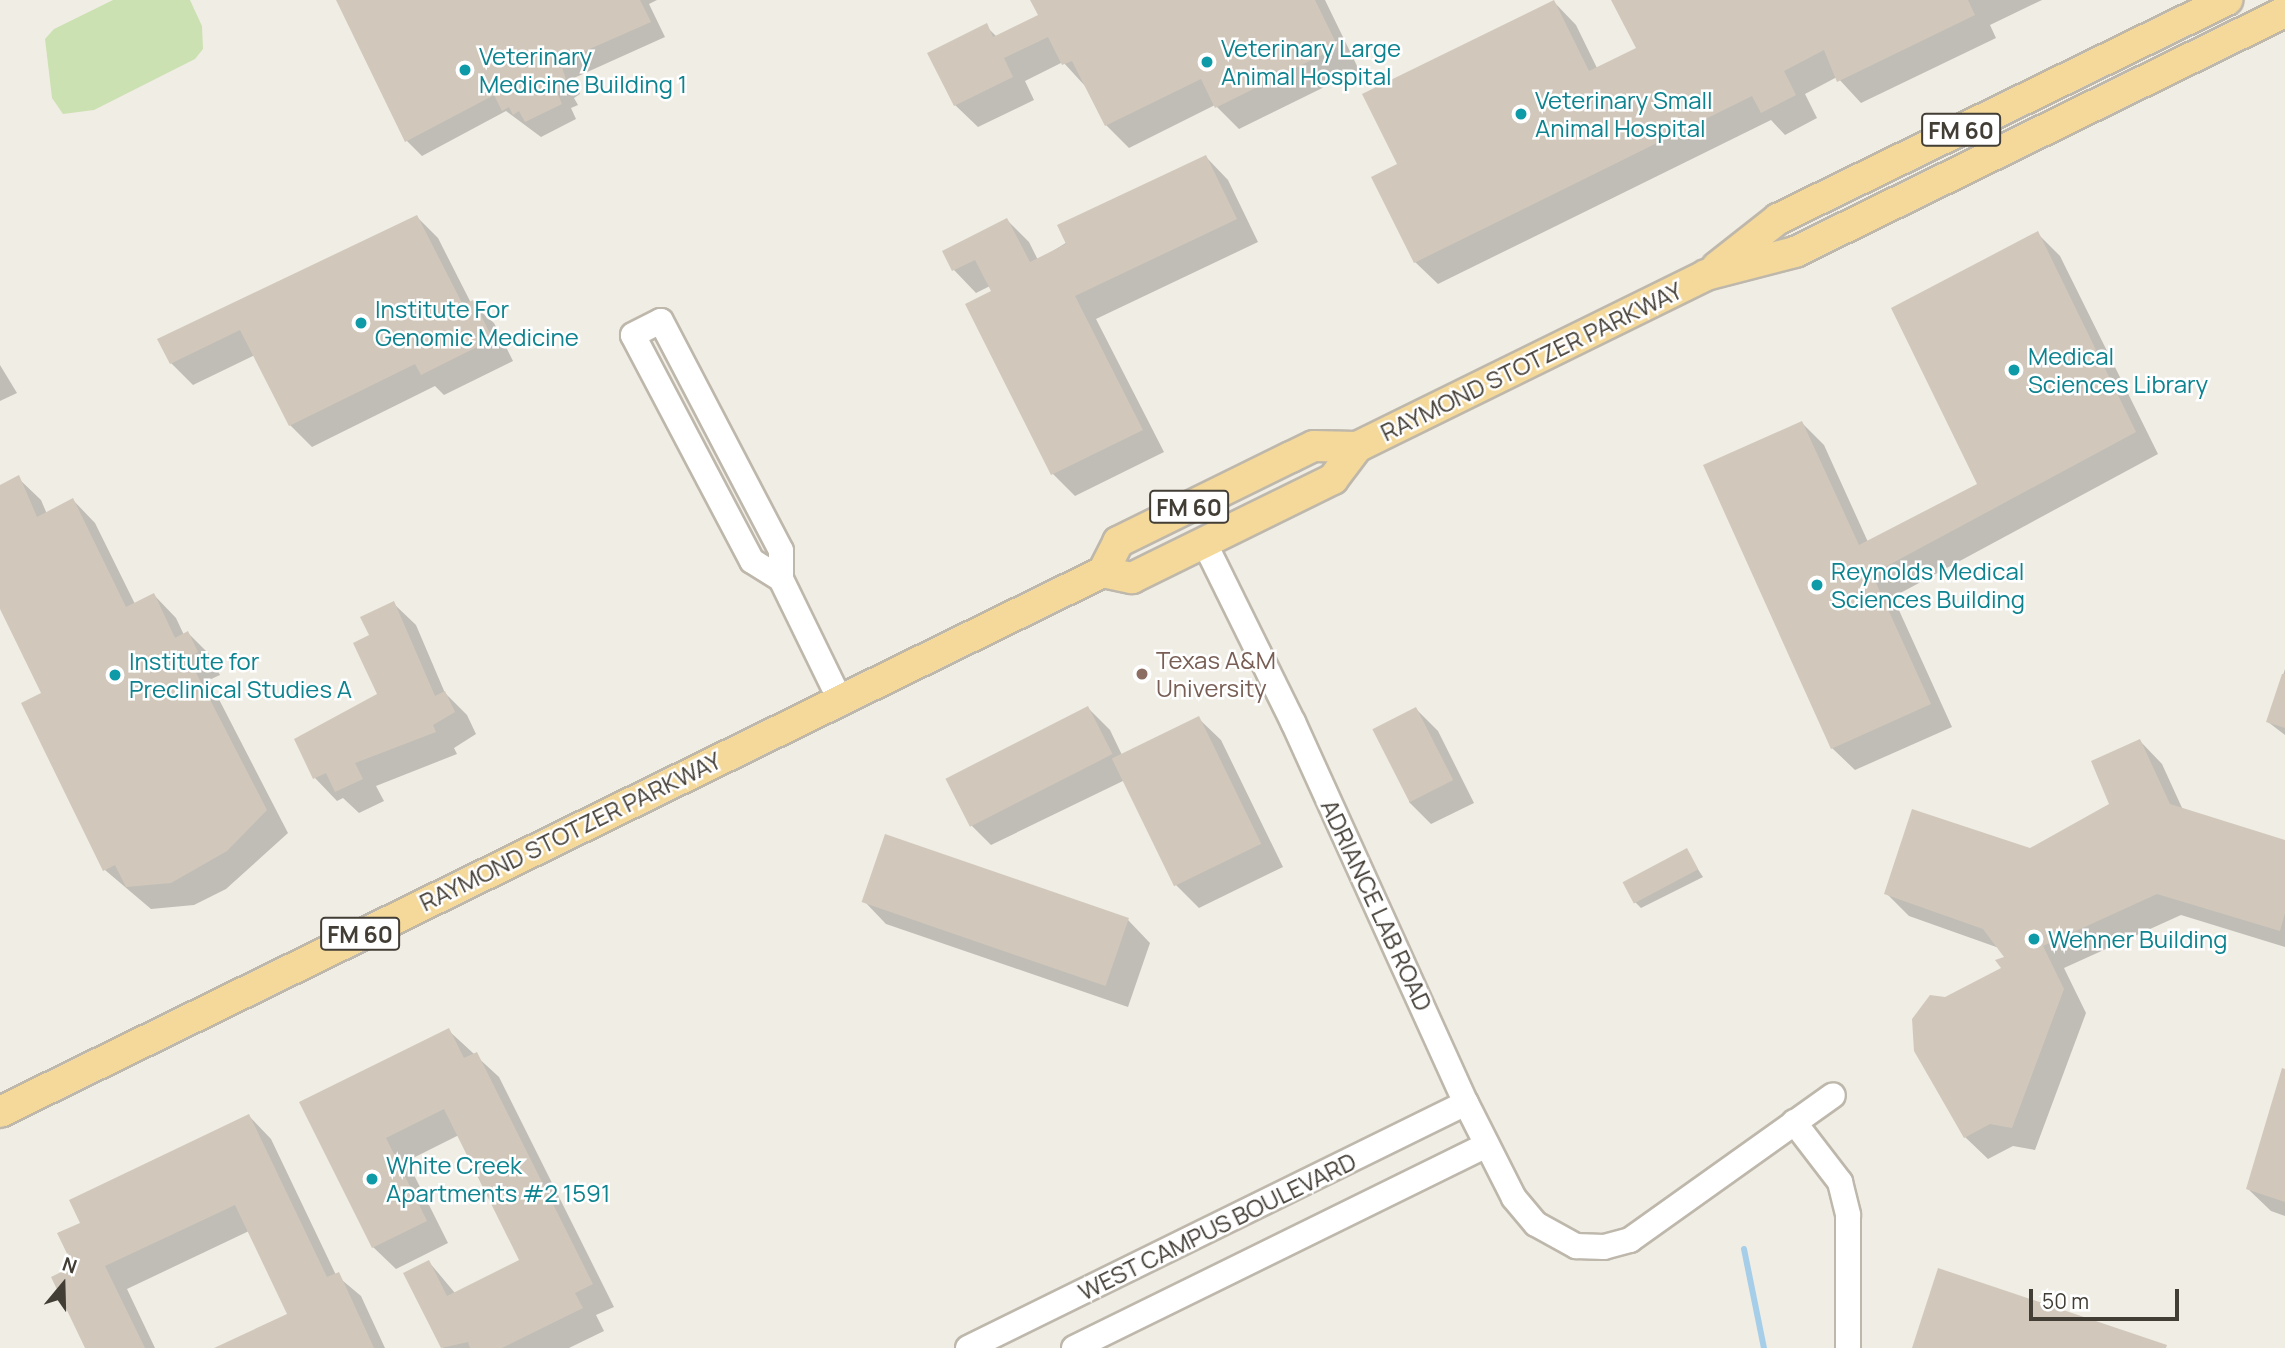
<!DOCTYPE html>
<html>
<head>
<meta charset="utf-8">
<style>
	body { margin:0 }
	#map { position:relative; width:2285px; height:1348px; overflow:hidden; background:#f0ede5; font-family:Manrope,sans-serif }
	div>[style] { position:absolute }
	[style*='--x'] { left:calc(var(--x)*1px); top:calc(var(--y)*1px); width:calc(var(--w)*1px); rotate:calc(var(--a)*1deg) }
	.green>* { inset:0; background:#cce1b1 }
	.shadow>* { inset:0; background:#0003 }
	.stream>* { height:6px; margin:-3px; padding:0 3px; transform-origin:3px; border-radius:3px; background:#a6cee8 }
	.building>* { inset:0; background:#d1c8bb; transform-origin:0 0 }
	.roads { filter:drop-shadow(2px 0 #beb7ab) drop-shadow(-2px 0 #beb7ab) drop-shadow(0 2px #beb7ab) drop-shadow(0 -2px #beb7ab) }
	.minor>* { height:24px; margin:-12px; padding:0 12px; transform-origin:12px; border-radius:12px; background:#fff }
	.major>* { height:30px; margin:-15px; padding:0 15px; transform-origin:15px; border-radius:15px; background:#f4d99a }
	.dots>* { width:19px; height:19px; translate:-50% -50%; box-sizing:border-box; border:4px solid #fff; border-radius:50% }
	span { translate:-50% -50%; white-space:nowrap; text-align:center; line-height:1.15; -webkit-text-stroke:5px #fff; paint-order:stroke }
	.shield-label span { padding:2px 5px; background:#fff; border:2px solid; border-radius:5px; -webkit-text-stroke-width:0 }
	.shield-label { font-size:23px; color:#423d35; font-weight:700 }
	.culture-label { font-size:24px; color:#0d838f }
	.left { translate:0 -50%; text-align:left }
	.street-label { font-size:24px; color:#423d35 }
	.education-label { font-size:24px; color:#785e54 }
	.north { position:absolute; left:28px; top:1250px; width:70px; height:70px; -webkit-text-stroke:5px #fff; paint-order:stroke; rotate:19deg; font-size:19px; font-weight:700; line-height:28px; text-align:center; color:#423d35 }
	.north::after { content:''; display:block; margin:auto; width:24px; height:32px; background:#423d35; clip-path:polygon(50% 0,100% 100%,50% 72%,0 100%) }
	.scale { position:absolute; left:2029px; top:1289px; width:150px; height:32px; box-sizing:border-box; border:4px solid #423d35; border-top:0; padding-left:9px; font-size:21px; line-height:24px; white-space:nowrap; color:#423d35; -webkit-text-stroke:5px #fff; paint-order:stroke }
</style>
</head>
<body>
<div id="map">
	<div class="green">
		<div style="clip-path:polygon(113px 0,190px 0,202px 26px,203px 49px,195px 59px,94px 110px,63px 114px,52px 98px,45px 39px,54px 29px)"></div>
	</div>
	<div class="shadow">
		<div style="clip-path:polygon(345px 0,657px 0,649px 4px,665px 37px,574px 78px,580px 94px,574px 98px,578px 105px,571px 108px,576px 119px,541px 137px,506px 111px,422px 156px,407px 141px,339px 3px)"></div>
		<div style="clip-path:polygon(1032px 0,1325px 0,1359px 70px,1239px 129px,1215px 105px,1129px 148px,1106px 125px,1086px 87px,1063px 62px,1025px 81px,1034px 100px,978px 127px,955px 105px,986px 26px,997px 37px,1040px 16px)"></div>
		<div style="clip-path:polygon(1613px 0,2042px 0,1990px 25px,1996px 38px,1861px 103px,1837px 77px,1805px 94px,1817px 118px,1785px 135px,1771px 120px,1438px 284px,1415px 262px,1399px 164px,1554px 2px,1576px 25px,1597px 68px,1638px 49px)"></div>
		<div style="clip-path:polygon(1206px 157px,1228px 180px,1258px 242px,1096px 319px,1164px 452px,1075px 496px,1053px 474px,967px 305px,993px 292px,990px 286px,976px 293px,954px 270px,944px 251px,1007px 220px,1029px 242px,1038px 260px)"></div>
		<div style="clip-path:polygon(417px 217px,438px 238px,471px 303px,494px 323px,513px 361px,444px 395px,435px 386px,312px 447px,290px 425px,255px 355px,193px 385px,171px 363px)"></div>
		<div style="clip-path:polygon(2038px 234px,2060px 256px,2158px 454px,1893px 597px,1952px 727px,1855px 770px,1832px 748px,1802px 423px,1824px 445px,1868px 542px,1979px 485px)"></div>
		<div style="clip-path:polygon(0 365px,17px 393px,0 401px)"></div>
		<div style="clip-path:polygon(18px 478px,41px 500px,47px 514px,73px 500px,95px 523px,135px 604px,154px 595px,176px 618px,184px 635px,188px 633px,210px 655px,220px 675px,209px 680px,288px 833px,226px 889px,194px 905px,151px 909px,105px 870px,44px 694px,0 605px,0 487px)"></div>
		<div style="clip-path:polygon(393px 603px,416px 625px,445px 693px,467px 715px,476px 734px,454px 748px,457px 754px,376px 786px,384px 801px,359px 813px,343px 798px,337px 801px,315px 778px,296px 739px,380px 695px,371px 636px)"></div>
		<div style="clip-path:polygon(2285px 669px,2285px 735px,2268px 722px)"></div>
		<div style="clip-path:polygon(1088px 708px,1110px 730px,1122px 755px,1198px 718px,1221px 740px,1283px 867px,1199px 908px,1176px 885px,1125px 780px,991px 845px,969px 823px)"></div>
		<div style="clip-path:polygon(1416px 709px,1438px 731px,1474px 803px,1431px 824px,1409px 802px)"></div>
		<div style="clip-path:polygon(2140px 741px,2162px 764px,2183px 810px,2285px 841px,2285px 947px,2181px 915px,2064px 968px,2086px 1013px,2035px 1150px,2013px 1146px,1988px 1159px,1965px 1137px,1945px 998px,2003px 969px,2006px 958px,1999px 948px,1909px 916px,1886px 893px,2030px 850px,2111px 805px)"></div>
		<div style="clip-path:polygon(1686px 851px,1703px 877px,1641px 908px,1634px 901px)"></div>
		<div style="clip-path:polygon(864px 901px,1128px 920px,1150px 943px,1128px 1007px,886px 924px)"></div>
		<div style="clip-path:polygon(448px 1030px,499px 1077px,614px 1307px,596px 1315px,604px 1331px,569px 1348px,443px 1348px,406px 1273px,429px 1262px,455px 1293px,521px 1261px,459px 1135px,407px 1161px,448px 1243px,396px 1269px,373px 1247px,301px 1103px)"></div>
		<div style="clip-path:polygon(2285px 1070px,2285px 1216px,2271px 1211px,2248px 1189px)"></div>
		<div style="clip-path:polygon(249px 1116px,271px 1139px,336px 1275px,361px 1296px,385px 1348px,218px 1348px,289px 1315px,249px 1231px,127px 1289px,155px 1348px,87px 1348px,76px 1267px,82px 1223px)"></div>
	</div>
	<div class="stream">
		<div style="--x:1744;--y:1249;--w:101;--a:78.6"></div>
	</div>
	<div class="building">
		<div style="clip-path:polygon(336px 0,640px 0,651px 22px,560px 62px,566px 79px,560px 82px,564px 89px,557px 92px,562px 104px,525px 122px,519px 111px,513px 115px,509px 107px,502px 111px,494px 95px,405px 142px)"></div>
		<div style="clip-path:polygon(1030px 0,1315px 0,1338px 47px,1215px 108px,1201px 79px,1105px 126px,1072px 61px,1062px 65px,1048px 37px,1004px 58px,1013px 77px,954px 106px,927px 53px,987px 23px,993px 37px,1038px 15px)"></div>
		<div style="clip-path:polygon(1554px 0,1589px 71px,1636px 48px,1611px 0,1968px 0,1975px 15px,1837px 82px,1824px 50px,1784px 71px,1796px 95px,1761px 113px,1752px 96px,1414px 263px,1371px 177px,1397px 164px,1362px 94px)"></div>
		<div style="clip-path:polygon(1206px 155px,1237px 219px,1075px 296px,1143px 430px,1051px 475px,965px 304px,991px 291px,975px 260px,952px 271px,942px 251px,1007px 218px,1030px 262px,1066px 244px,1057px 225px)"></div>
		<div style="clip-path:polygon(417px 215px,463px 305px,473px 300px,493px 339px,421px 375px,415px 364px,289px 426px,240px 330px,170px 364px,157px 339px)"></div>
		<div style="clip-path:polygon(2038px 231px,2136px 432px,1872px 574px,1931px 704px,1831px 749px,1703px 465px,1802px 421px,1859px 545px,1977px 484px,1891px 308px)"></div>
		<div style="clip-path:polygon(19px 475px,37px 517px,73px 498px,126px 607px,154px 593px,175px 638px,188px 631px,198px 652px,188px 657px,267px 810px,227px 851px,171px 883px,126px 887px,115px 865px,103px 871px,21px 703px,41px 693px,0 609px,0 485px)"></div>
		<div style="clip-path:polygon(394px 601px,435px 696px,445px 691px,455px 712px,433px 725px,436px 732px,355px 763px,363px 779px,335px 792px,326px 773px,313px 779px,294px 739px,377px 694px,353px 643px,369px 635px,360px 617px)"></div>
		<div style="clip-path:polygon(2282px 674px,2285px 674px,2285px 728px,2266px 722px)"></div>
		<div style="left:1088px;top:706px;width:54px;height:160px;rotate:63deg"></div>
		<div style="left:1416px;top:707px;width:82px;height:49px;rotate:63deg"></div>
		<div style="left:1199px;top:716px;width:142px;height:97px;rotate:64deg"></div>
		<div style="clip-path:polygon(2140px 739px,2170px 804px,2285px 840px,2285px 913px,2280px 931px,2157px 894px,2043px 946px,2064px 989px,2012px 1128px,1990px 1124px,1964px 1138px,1914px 1051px,1912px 1019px,1930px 995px,1945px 997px,2001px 968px,1995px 960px,2004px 957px,1983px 929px,1884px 894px,1912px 809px,2030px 848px,2109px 804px,2091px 761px)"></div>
		<div style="left:885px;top:834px;width:258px;height:72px;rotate:19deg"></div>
		<div style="left:1687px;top:848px;width:24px;height:73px;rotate:62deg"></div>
		<div style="clip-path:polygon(449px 1028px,464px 1058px,477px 1052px,593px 1284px,575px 1293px,583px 1308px,502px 1348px,470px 1348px,468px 1342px,441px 1348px,403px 1273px,429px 1260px,447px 1296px,519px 1260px,444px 1109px,386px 1138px,427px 1221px,372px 1248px,299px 1102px)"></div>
		<div style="clip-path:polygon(2282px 1068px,2285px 1069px,2285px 1202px,2246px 1189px)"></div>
		<div style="clip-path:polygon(249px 1114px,327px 1277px,339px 1272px,374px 1348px,214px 1348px,287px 1314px,235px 1205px,105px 1266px,145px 1348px,85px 1348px,51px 1277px,73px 1266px,57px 1233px,80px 1223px,69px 1200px)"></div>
		<div style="clip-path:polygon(1938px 1268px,2167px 1345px,2166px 1348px,1912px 1348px)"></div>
	</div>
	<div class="roads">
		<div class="minor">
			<div style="--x:1204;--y:542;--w:201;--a:63.7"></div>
			<div style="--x:1293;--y:722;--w:418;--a:65.6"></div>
			<div style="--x:1466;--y:1103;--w:106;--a:63.2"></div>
			<div style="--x:1514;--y:1198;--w:34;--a:50"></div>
			<div style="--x:1536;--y:1224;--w:46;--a:28.8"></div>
			<div style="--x:1576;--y:1246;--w:28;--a:2"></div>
			<div style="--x:1604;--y:1247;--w:27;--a:-15"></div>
			<div style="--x:1630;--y:1240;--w:249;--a:-35.5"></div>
			<div style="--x:781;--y:579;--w:34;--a:-148"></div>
			<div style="--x:752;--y:561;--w:255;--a:-117.8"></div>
			<div style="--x:633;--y:335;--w:31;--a:-27"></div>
			<div style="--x:661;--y:321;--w:259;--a:62.4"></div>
			<div style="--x:781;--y:551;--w:28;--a:90"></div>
			<div style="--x:781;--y:579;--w:132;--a:64"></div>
			<div style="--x:1794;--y:1122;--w:76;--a:52.5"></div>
			<div style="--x:1840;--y:1182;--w:34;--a:76"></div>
			<div style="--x:1848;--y:1215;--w:133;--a:90"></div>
			<div style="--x:968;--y:1348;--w:555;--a:-26.2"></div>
			<div style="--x:1074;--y:1348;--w:460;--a:-26.2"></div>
		</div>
		<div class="major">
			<div style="--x:1717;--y:267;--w:78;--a:-38.2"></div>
			<div style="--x:1778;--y:219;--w:500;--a:-26"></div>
			<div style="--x:1103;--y:572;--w:30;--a:12"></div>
			<div style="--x:1132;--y:578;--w:224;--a:-26.2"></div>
			<div style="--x:1333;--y:479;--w:40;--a:-53"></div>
			<div style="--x:1357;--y:447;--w:389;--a:-26.2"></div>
			<div style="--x:1706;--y:275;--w:92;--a:-14.5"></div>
			<div style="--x:1795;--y:252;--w:546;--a:-26.1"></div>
			<div style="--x:0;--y:1112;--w:1228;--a:-26.09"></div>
			<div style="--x:1103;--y:572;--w:34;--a:-63"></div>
			<div style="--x:1118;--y:542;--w:193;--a:-26.2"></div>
			<div style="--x:1291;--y:457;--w:25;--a:-26"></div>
			<div style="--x:1314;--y:446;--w:43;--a:1.3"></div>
		</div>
	</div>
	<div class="dots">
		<div style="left:1207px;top:62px;background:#0f9aa8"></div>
		<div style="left:465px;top:70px;background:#0f9aa8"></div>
		<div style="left:1521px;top:114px;background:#0f9aa8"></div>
		<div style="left:361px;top:323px;background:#0f9aa8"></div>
		<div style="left:2014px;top:370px;background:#0f9aa8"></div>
		<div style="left:1817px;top:585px;background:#0f9aa8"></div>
		<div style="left:1142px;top:674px;background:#8d6e63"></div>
		<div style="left:115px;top:675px;background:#0f9aa8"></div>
		<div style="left:2034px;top:939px;background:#0f9aa8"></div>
		<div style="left:372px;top:1179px;background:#0f9aa8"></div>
	</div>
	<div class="shield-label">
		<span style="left:1961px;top:130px">FM 60</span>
		<span style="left:1189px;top:507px">FM 60</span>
		<span style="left:360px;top:934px">FM 60</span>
	</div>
	<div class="culture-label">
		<span class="left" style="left:1221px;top:62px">Veterinary Large<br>Animal Hospital</span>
		<span class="left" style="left:479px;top:70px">Veterinary<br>Medicine Building 1</span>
		<span class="left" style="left:1535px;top:114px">Veterinary Small<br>Animal Hospital</span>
		<span class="left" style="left:375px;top:323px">Institute For<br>Genomic Medicine</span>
		<span class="left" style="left:2028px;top:370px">Medical<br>Sciences Library</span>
		<span class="left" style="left:1831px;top:585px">Reynolds Medical<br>Sciences Building</span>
		<span class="left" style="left:129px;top:675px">Institute for<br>Preclinical Studies A</span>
		<span class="left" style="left:2048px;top:939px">Wehner Building</span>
		<span class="left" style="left:386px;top:1179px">White Creek<br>Apartments #2 1591</span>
	</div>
	<div class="street-label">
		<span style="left:1531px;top:361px;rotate:-26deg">RAYMOND STOTZER PARKWAY</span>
		<span style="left:570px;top:831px;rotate:-26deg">RAYMOND STOTZER PARKWAY</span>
		<span style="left:1377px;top:905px;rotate:65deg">ADRIANCE LAB ROAD</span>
		<span style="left:1217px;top:1226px;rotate:-26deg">WEST CAMPUS BOULEVARD</span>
	</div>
	<div class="education-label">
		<span class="left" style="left:1156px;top:674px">Texas A&amp;M<br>University</span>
	</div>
	<div class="north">N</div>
	<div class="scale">50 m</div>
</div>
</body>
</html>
